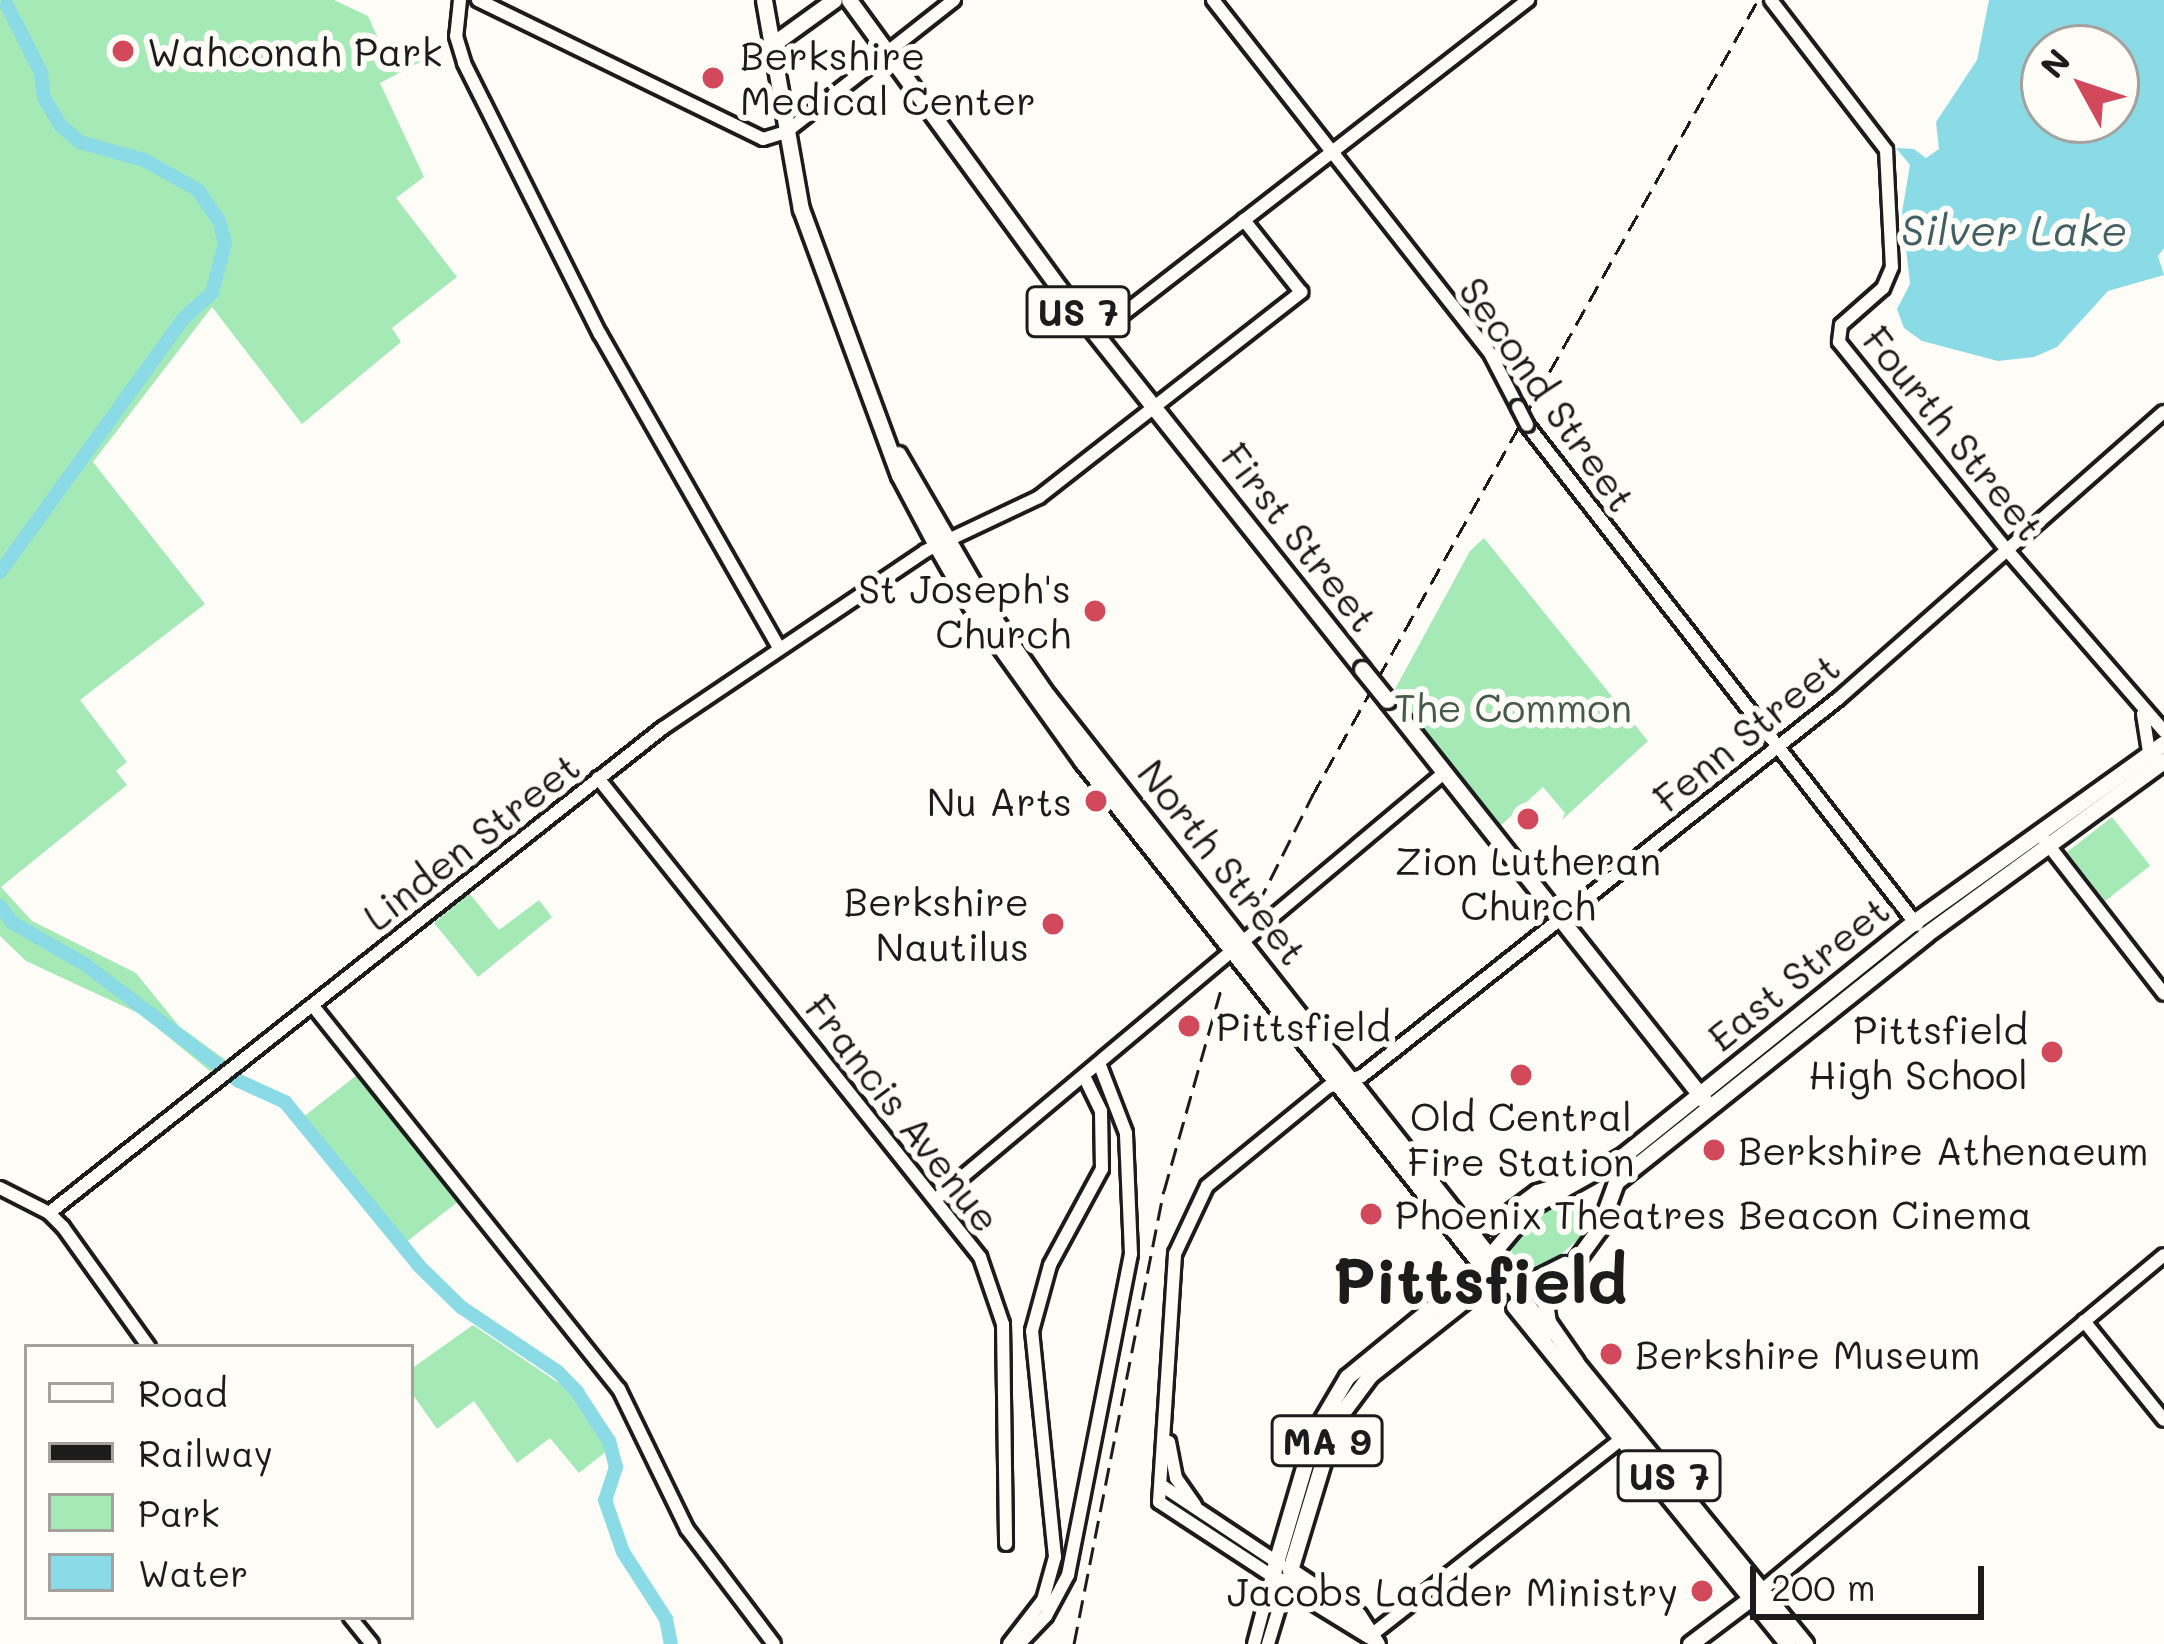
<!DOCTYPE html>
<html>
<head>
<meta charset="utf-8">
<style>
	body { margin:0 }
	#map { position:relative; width:2164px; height:1644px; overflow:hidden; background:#fdfcf7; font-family:Mali,sans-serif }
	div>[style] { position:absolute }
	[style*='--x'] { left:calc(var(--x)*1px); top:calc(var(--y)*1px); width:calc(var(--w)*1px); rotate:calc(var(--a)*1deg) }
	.green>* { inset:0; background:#a5eab6; transform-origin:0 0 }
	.water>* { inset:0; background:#8adbe6 }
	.stream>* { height:3px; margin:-1.5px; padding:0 1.5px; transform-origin:1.5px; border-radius:1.5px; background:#8adbe6 }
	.river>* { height:14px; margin:-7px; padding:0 7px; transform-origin:7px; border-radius:7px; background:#8adbe6 }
	.roads { filter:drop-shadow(3px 0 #1c1c1c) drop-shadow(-3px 0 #1c1c1c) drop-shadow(0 3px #1c1c1c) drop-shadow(0 -3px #1c1c1c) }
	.tertiary>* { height:12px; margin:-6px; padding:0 6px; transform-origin:6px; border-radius:6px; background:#fdfcf7 }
	.primary>* { height:15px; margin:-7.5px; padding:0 7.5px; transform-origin:7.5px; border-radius:7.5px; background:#fdfcf7 }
	.trunk>* { height:15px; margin:-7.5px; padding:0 7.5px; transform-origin:7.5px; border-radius:7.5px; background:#fdfcf7 }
	.rail>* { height:3px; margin-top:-1.5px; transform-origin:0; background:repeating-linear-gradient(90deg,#1c1c1c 0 18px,transparent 0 27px) }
	.bridges { filter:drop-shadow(3px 0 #1c1c1c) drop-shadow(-3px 0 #1c1c1c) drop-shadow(0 3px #1c1c1c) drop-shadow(0 -3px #1c1c1c) }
	.tertiary-bridge>* { height:12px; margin:-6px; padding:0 6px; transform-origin:6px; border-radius:6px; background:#fdfcf7 }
	.primary-bridge>* { height:15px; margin:-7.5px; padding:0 7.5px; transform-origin:7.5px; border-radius:7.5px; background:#fdfcf7 }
	.dots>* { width:33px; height:33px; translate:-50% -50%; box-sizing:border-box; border:6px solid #fdfcf7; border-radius:50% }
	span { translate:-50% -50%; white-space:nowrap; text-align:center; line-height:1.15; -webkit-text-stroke:12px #fdfcf7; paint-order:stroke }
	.shield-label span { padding:3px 9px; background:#fdfcf7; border:3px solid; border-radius:9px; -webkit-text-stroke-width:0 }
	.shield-label { font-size:36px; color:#1c1c1c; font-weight:700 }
	.poi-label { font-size:39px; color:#1c1c1c }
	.left { translate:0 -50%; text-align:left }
	.right { translate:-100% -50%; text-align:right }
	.street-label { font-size:39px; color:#1c1c1c }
	.park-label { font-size:39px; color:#455a4a }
	.water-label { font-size:42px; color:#425f63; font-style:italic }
	.town-label { font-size:63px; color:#1c1c1c; font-weight:700 }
	.legend { position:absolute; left:24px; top:1344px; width:390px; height:276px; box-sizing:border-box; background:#fdfcf7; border:3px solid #a3a29f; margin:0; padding:15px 21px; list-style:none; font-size:36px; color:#1c1c1c }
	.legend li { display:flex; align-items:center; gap:24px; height:60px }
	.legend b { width:60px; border:3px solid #a3a29f }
	.north { position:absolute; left:2020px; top:24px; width:120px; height:120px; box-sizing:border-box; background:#fdfcf7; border:3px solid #a3a29f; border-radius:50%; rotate:310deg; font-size:33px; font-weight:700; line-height:48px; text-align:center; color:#1c1c1c }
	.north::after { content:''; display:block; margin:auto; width:42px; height:54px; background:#d1495b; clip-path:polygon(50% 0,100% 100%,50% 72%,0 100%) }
	.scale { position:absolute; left:1750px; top:1566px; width:234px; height:54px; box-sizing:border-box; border:6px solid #1c1c1c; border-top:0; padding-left:15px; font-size:36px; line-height:42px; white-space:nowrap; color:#1c1c1c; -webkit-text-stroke:9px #fdfcf7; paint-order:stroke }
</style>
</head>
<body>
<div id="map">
	<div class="green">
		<div style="clip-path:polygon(0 0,334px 0,368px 16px,392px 69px,445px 43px,447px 48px,380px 83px,424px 177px,396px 198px,457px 277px,392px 328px,401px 342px,302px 424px,212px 307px,93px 462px,205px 604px,80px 700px,127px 762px,116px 771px,127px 785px,1px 887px,32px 921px,136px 973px,179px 1026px,231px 1064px,216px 1076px,140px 1014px,26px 961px,0 936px)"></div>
		<div style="clip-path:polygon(1484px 538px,1648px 741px,1562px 820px,1565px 813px,1543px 787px,1498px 828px,1394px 691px,1470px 551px)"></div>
		<div style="left:2112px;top:817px;width:62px;height:57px;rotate:52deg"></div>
		<div style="clip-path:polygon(469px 893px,499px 930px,539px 900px,552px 917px,478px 977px,434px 923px)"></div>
		<div style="left:357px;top:1075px;width:162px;height:68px;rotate:52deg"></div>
		<div style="clip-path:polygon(1573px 1199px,1592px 1211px,1586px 1233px,1548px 1265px,1530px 1271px,1518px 1267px,1511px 1250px,1523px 1231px,1547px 1210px)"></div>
		<div style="clip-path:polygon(473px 1325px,569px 1390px,608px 1450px,579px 1473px,550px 1438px,517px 1463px,474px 1401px,437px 1429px,411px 1392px,411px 1369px)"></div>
	</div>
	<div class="water">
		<div style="clip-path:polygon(evenodd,1989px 0,2164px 0,2164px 248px,2158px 256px,2164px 275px,2108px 291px,2057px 347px,2034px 357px,1998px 361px,1922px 341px,1904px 328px,1897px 309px,1910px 284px,1902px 212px,1910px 165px,1896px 148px,1914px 149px,1926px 158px,1939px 149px,1936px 122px,1977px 60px,1989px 0,2044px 48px,2116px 48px,2116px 120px,2044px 120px,2044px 48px)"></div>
	</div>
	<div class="stream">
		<div style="--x:0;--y:6;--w:7;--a:-8"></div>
		<div style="--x:7;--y:5;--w:5;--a:-101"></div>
	</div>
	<div class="river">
		<div style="--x:0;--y:572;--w:312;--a:-54.1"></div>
		<div style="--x:183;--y:319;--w:39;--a:-42"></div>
		<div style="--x:212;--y:293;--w:52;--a:-75.4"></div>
		<div style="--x:225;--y:243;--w:23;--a:-105"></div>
		<div style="--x:219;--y:221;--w:37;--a:-124"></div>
		<div style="--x:198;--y:190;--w:62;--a:-150.9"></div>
		<div style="--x:144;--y:160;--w:66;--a:-164.3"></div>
		<div style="--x:80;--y:142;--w:25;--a:-140"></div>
		<div style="--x:61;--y:126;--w:33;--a:-121"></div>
		<div style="--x:44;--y:98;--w:25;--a:-97"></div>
		<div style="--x:41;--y:73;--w:76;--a:-116.6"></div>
		<div style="--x:0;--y:906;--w:21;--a:53"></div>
		<div style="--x:13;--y:923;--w:84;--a:29.9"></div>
		<div style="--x:86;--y:965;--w:192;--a:37.2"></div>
		<div style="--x:239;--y:1081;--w:51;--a:24.5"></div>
		<div style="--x:285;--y:1102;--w:212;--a:50.7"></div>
		<div style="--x:419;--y:1266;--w:59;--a:44.3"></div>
		<div style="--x:461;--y:1307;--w:117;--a:33.8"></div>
		<div style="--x:558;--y:1372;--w:28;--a:46"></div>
		<div style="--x:577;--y:1392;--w:59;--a:56.9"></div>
		<div style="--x:609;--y:1441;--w:27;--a:75"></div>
		<div style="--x:616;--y:1467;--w:35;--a:108"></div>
		<div style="--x:605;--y:1500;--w:55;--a:70.9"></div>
		<div style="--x:623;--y:1552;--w:80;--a:57.3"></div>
		<div style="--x:666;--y:1619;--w:25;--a:79"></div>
	</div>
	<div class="roads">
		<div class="tertiary">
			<div style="--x:460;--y:0;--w:36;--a:96"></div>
			<div style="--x:456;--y:36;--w:28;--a:73"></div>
			<div style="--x:464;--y:63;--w:303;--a:63.4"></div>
			<div style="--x:600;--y:334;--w:361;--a:60.3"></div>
			<div style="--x:478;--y:0;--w:317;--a:26"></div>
			<div style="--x:763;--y:139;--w:24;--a:-17"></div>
			<div style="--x:786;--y:132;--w:214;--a:-38.2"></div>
			<div style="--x:1213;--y:0;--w:451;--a:51.9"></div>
			<div style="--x:1491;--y:355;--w:59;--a:62.6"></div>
			<div style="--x:1771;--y:0;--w:189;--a:52.5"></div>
			<div style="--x:1886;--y:150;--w:117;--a:87.1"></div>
			<div style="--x:1892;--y:267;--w:23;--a:113"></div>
			<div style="--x:1883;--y:288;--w:56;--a:138.6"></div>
			<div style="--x:1841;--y:325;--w:17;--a:97"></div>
			<div style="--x:1839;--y:342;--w:267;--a:51.1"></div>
			<div style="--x:2007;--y:550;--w:240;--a:49.1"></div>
			<div style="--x:1096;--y:335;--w:547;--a:-37.79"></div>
			<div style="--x:1527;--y:425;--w:634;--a:52.05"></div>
			<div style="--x:2143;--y:714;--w:38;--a:81"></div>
			<div style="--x:598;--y:778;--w:613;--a:51.43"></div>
			<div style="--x:980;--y:1257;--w:71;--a:71.1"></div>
			<div style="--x:1003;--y:1324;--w:220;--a:89.2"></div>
			<div style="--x:2043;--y:838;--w:197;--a:52.2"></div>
			<div style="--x:313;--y:1006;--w:490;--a:51.4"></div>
			<div style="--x:619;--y:1389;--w:156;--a:64.1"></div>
			<div style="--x:687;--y:1529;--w:144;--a:52.9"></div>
			<div style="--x:0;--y:1188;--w:55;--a:27"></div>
			<div style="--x:49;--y:1213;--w:20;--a:45"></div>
			<div style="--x:63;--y:1227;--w:148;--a:54.4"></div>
			<div style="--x:936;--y:1199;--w:664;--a:-39.99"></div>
			<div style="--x:49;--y:1213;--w:782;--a:-38.31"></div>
			<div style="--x:663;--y:728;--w:316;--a:-34"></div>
			<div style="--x:925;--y:551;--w:126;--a:-25.3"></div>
			<div style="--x:1039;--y:497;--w:333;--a:-38"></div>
			<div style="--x:1301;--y:292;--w:92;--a:-128.4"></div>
			<div style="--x:2084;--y:1321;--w:127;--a:51.1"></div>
			<div style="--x:1169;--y:1442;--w:37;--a:79"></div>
			<div style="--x:1176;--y:1478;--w:33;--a:55"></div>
			<div style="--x:1161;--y:1485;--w:143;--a:33.6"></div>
			<div style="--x:1762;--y:1590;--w:523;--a:-39.81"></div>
			<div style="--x:350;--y:1617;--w:35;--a:51"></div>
			<div style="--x:1370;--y:1636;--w:319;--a:-38.1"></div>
			<div style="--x:1621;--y:1439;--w:10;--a:0"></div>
			<div style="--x:1009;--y:1644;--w:56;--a:-52.3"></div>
			<div style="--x:1043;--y:1600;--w:45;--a:-74.4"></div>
			<div style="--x:1055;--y:1557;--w:227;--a:-95.8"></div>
			<div style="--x:1032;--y:1331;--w:68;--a:-74.7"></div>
			<div style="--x:1050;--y:1265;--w:109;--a:-61.6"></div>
			<div style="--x:1102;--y:1169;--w:58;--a:-91"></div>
			<div style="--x:1101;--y:1111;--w:39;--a:-116"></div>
			<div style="--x:1019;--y:1644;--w:39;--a:-46"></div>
			<div style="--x:1046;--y:1616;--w:47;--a:-61.8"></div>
			<div style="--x:1068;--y:1575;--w:327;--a:-78.9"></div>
			<div style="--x:1131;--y:1254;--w:121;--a:-92.4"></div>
			<div style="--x:1126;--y:1133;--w:75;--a:-111.1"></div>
			<div style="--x:1254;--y:1644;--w:70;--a:-75.2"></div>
			<div style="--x:1272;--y:1576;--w:135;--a:-146.8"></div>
			<div style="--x:1159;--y:1502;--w:249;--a:-86.3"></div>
			<div style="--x:1175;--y:1254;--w:75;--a:-64.8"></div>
			<div style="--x:1207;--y:1186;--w:156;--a:-39.3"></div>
			<div style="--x:1328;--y:1087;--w:36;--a:-18"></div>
			<div style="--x:1362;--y:1076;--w:607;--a:-38.38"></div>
			<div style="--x:1838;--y:699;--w:434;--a:-41.4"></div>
			<div style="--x:1268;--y:1644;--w:69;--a:-73.1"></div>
		</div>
		<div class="primary">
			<div style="--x:764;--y:0;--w:212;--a:80"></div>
			<div style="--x:801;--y:209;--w:283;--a:69.8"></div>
			<div style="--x:899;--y:475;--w:79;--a:62.1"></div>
			<div style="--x:936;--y:545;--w:70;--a:60.2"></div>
			<div style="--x:971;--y:606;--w:191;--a:54.4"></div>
			<div style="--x:1082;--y:761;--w:644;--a:51.62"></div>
			<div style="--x:849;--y:0;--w:356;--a:53.9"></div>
			<div style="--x:1059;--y:288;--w:487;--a:51.5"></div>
			<div style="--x:773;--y:44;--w:75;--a:-35.8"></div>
			<div style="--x:898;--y:454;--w:187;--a:59.9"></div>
			<div style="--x:992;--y:616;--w:96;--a:55.2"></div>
			<div style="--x:1047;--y:695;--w:716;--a:51.75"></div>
			<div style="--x:1387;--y:700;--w:517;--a:51.6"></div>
			<div style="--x:1466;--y:1223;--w:25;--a:7"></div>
			<div style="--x:1491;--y:1226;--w:57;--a:-36.5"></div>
			<div style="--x:1537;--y:1192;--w:35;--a:-16"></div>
		</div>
		<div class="trunk">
			<div style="--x:1490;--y:1257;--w:95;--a:52.3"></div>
			<div style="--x:1514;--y:1306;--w:435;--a:51"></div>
			<div style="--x:1572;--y:1358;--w:369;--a:50.8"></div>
			<div style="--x:1576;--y:1362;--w:49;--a:-125"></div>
			<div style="--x:1548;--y:1322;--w:19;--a:-99"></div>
			<div style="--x:1545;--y:1303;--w:92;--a:-53.9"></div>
			<div style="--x:1599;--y:1229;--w:50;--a:-70.1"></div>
			<div style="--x:1616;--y:1182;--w:396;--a:-38.6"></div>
			<div style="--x:1925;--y:935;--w:296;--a:-36.1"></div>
			<div style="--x:1370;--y:1636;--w:115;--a:-148.5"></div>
			<div style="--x:1272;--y:1576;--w:149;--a:-73.6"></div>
			<div style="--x:1314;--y:1433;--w:65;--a:-59.5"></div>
			<div style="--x:1347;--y:1377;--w:169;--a:-39.2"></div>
			<div style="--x:1478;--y:1270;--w:82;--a:-49.9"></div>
			<div style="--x:1531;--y:1207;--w:107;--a:-29.2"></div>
			<div style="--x:1624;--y:1155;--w:372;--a:-38.8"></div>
			<div style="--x:1914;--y:922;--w:307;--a:-35.6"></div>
			<div style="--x:1377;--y:1644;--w:35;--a:-123"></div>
			<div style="--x:1358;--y:1615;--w:82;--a:-146.5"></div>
			<div style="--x:1290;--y:1570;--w:155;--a:-73.1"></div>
			<div style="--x:1335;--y:1422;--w:59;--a:-53.3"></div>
			<div style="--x:1370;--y:1375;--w:134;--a:-38.3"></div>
			<div style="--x:1475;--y:1292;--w:66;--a:-13.2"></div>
			<div style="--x:1539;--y:1277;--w:29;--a:-27"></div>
			<div style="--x:1690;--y:1644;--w:86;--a:-37"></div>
		</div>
	</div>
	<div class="rail">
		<div style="--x:1258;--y:904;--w:121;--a:-63.4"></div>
		<div style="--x:1312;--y:796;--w:912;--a:-60.74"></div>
		<div style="--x:1074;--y:1644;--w:462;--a:-78.8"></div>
		<div style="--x:1164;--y:1191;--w:210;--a:-74.2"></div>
	</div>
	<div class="bridges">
		<div class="tertiary-bridge">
			<div style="--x:1518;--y:407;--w:20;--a:63"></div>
		</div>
		<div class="primary-bridge">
			<div style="--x:1362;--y:669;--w:40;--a:51"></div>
		</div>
	</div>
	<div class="dots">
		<div style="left:123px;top:51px;background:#d1495b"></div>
		<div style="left:713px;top:78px;background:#d1495b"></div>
		<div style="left:1095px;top:611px;background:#d1495b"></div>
		<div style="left:1096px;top:801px;background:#d1495b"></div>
		<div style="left:1528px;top:819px;background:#d1495b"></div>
		<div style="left:1053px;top:924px;background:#d1495b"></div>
		<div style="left:1189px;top:1026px;background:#d1495b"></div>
		<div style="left:2052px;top:1052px;background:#d1495b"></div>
		<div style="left:1521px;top:1075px;background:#d1495b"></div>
		<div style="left:1714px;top:1150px;background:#d1495b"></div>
		<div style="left:1371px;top:1214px;background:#d1495b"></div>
		<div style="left:1611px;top:1354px;background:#d1495b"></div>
		<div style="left:1702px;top:1591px;background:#d1495b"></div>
	</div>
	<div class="shield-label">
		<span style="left:1078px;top:312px">US 7</span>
		<span style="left:1327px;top:1441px">MA 9</span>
		<span style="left:1669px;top:1476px">US 7</span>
	</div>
	<div class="poi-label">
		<span class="left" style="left:147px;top:51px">Wahconah Park</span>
		<span class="left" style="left:740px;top:78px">Berkshire<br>Medical Center</span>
		<span class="right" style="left:1071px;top:611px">St Joseph's<br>Church</span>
		<span class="right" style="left:1072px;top:801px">Nu Arts</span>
		<span style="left:1528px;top:883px">Zion Lutheran<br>Church</span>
		<span class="right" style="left:1029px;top:924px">Berkshire<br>Nautilus</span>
		<span class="left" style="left:1216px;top:1026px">Pittsfield</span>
		<span class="right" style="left:2028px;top:1052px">Pittsfield<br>High School</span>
		<span style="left:1521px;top:1139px">Old Central<br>Fire Station</span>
		<span class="left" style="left:1738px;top:1150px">Berkshire Athenaeum</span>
		<span class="left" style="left:1395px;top:1214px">Phoenix Theatres Beacon Cinema</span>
		<span class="left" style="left:1635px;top:1354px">Berkshire Museum</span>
		<span class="right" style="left:1678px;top:1591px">Jacobs Ladder Ministry</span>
	</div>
	<div class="street-label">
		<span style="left:1548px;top:394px;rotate:55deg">Second Street</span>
		<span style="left:1954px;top:433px;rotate:51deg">Fourth Street</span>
		<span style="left:1300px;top:537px;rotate:52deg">First Street</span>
		<span style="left:1746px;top:732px;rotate:-39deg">Fenn Street</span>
		<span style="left:471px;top:841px;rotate:-38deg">Linden Street</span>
		<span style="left:1223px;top:862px;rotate:52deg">North Street</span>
		<span style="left:1798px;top:973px;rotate:-39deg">East Street</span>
		<span style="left:903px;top:1113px;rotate:52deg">Francis Avenue</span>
	</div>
	<div class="park-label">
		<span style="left:1513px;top:707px">The Common</span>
	</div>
	<div class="water-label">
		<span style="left:2014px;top:230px">Silver Lake</span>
	</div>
	<div class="town-label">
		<span style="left:1480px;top:1279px">Pittsfield</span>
	</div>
	<ul class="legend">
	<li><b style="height:15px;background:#fdfcf7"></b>Road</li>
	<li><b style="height:15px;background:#1c1c1c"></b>Railway</li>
	<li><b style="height:33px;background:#a5eab6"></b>Park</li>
	<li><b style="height:33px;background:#8adbe6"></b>Water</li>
	</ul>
	<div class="north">N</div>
	<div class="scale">200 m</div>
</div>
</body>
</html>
